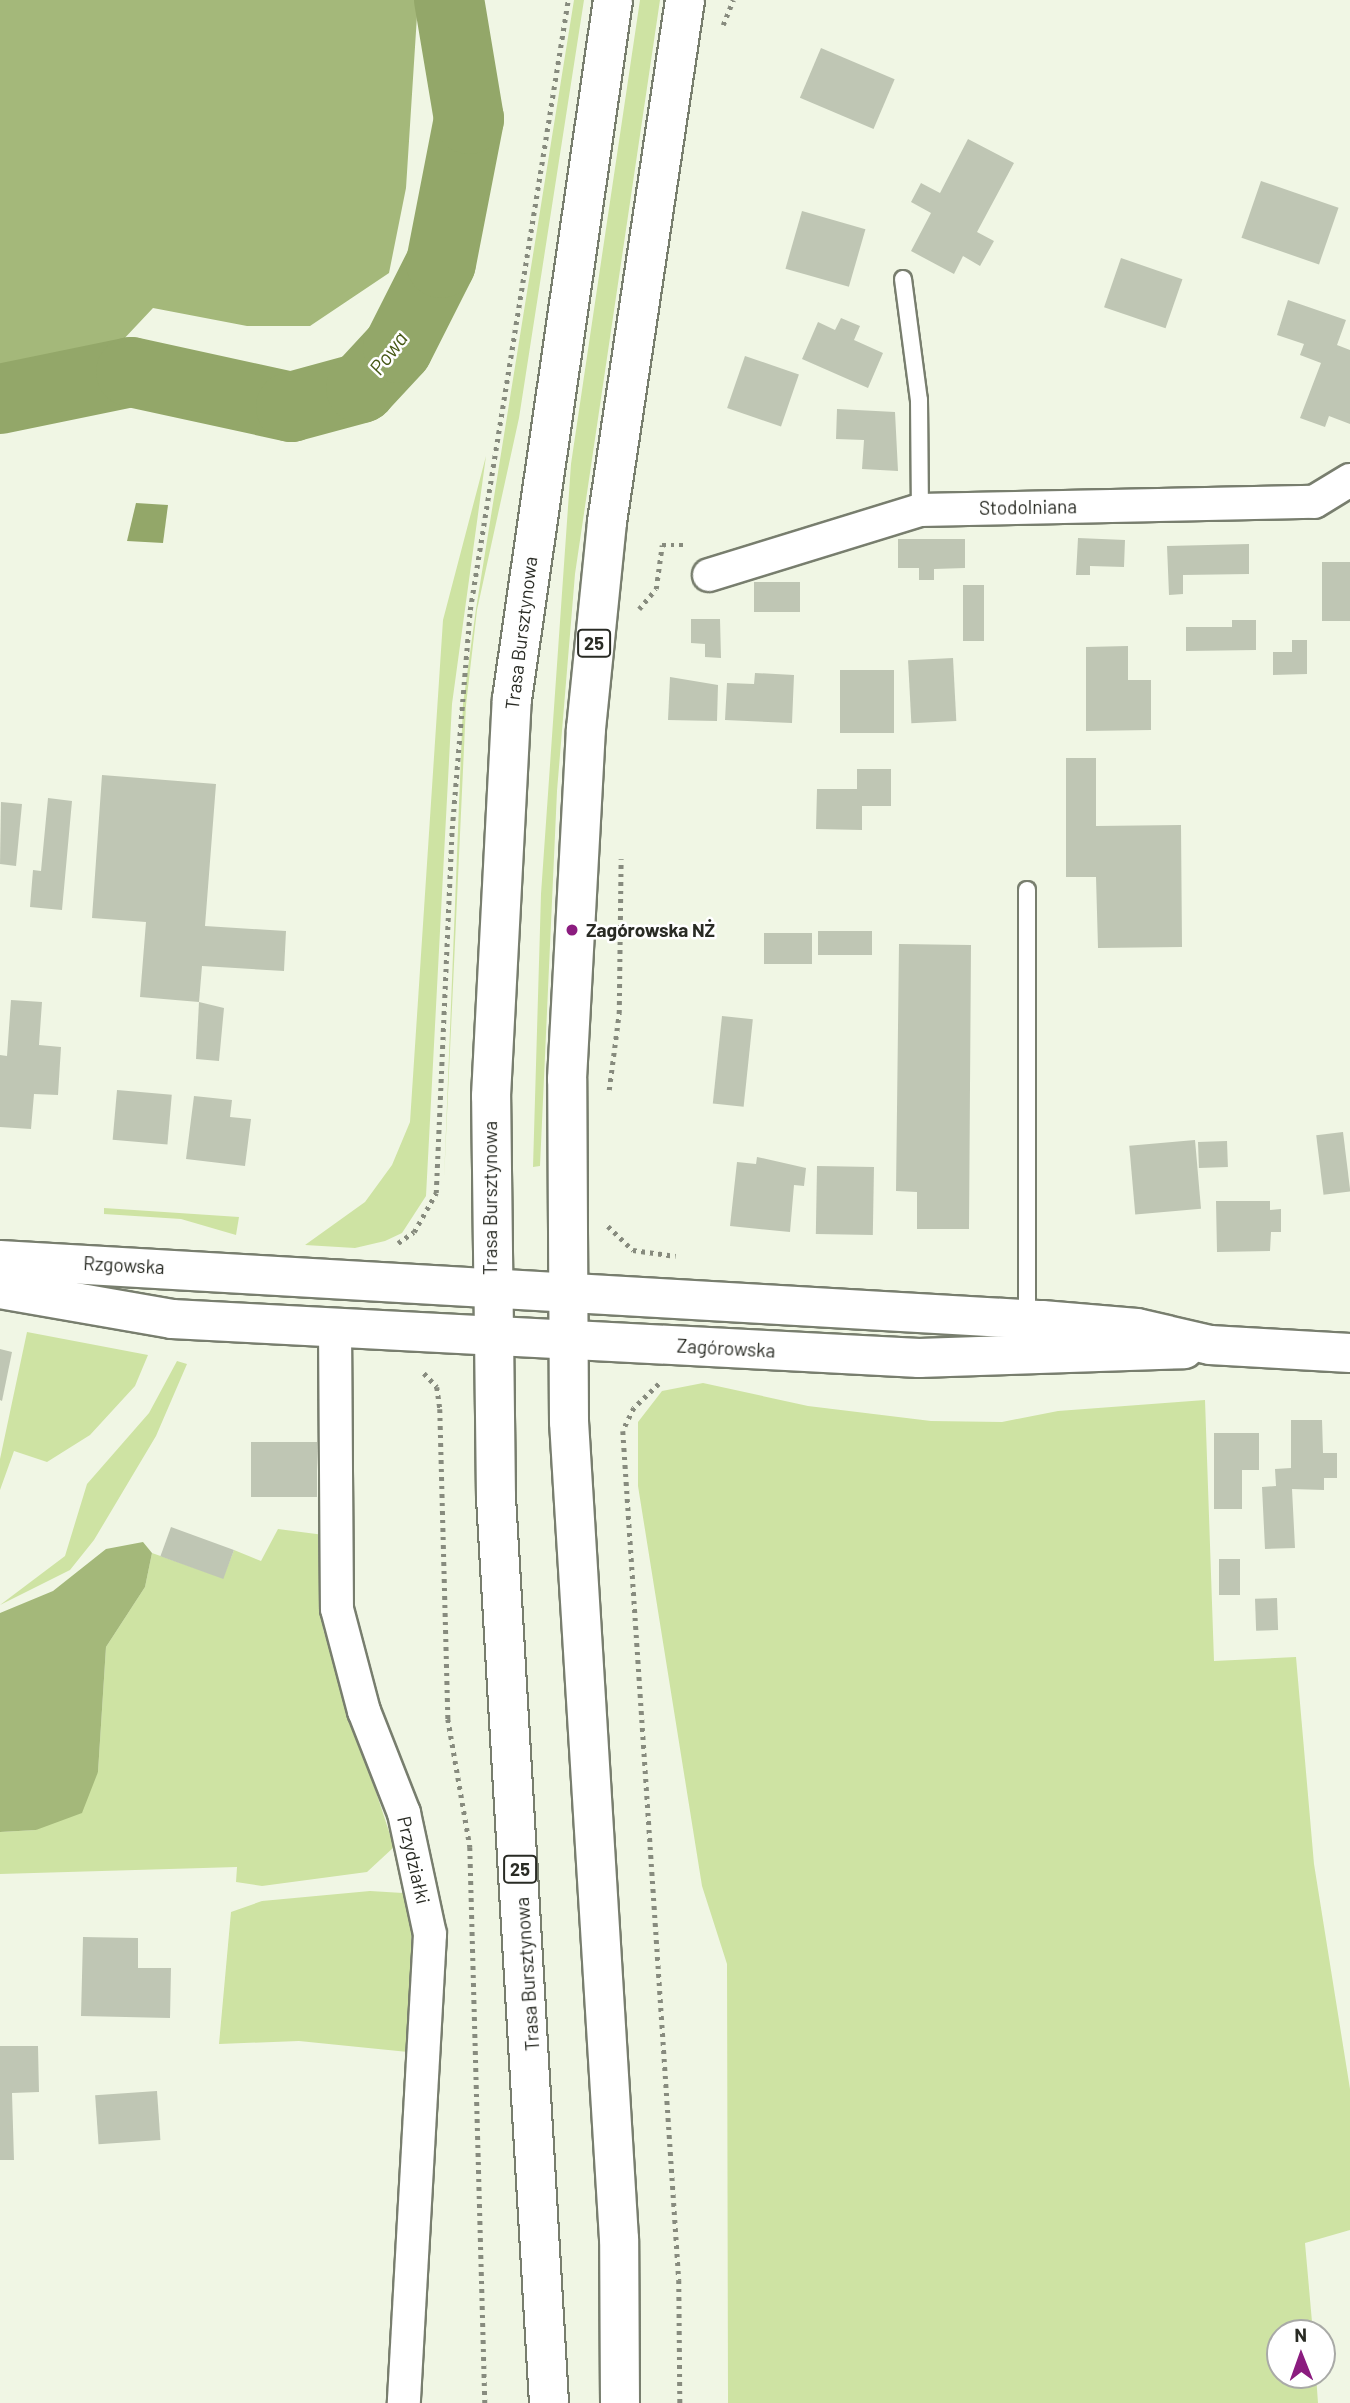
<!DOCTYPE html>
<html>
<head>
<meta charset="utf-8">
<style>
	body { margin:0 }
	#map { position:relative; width:1350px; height:2403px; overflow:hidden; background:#f0f6e4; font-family:Barlow,sans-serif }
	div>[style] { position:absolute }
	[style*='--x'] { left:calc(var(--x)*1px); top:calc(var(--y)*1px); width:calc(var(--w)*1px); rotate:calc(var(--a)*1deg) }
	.green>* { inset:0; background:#cee3a3 }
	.forest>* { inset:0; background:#a4b87a }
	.water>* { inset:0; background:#93a769 }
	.river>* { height:70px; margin:-35px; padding:0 35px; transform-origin:35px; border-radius:35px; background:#93a769 }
	.building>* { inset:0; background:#bfc6b4; transform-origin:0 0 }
	.path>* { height:4.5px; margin-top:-2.25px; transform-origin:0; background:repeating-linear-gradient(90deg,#878b7e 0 3.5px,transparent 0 8.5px) }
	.roads { filter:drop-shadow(2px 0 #787e6e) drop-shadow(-2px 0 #787e6e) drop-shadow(0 2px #787e6e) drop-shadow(0 -2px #787e6e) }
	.lane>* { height:16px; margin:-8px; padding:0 8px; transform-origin:8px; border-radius:8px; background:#fff }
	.street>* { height:32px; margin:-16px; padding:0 16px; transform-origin:16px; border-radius:16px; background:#fff }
	.secondary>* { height:38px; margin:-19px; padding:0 19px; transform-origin:19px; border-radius:19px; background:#fff }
	.primary>* { height:38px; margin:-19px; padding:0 19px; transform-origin:19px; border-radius:19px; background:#fff }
	.dots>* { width:19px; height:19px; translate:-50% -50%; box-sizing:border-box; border:4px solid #fff; border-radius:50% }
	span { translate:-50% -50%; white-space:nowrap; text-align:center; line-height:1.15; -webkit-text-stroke:5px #fff; paint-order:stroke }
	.shield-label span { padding:2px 5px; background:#fff; border:2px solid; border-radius:5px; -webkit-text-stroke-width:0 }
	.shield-label { font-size:18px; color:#292b24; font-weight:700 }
	.street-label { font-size:19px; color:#292b24 }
	.poi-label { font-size:19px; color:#292b24; font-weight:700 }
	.left { translate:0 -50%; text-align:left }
	.water-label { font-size:21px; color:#465814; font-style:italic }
	.north { position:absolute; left:1266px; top:2319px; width:70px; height:70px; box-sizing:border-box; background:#fff; border:2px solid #a9aaa7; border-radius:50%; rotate:359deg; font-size:19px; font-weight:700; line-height:28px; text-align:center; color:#292b24 }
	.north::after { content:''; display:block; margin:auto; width:24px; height:32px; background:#8b1c7f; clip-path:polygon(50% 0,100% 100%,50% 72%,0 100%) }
</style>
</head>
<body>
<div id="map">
	<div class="green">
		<div style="clip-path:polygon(574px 0,584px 0,519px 418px,477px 610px,466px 705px,444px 1180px,463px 704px,476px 609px)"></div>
		<div style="clip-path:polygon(640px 0,660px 0,575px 574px,557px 791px,540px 1166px,533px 1167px,541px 894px,571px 464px)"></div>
		<div style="clip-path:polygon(486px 456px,452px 704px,426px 1196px,402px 1233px,385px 1241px,355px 1248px,305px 1245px,365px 1202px,392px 1165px,410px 1122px,443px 620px)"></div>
		<div style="clip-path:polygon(104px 1208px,239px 1217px,236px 1235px,181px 1219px,104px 1214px)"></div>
		<div style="clip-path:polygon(27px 1332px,148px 1355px,135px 1386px,90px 1435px,47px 1462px,14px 1451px,0 1490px,0 1459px)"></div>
		<div style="clip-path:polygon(177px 1361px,187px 1364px,156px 1436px,94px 1540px,70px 1570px,0 1605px,65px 1556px,87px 1484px,149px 1413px)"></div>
		<div style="clip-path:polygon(703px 1383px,808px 1406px,931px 1421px,1002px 1422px,1058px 1411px,1205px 1400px,1214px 1661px,1296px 1657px,1314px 1864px,1350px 2089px,1350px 2230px,1305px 2243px,1313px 2333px,1280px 2333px,1280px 2375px,1316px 2375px,1318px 2403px,728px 2403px,727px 1964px,702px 1886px,638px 1486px,638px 1422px,662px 1391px)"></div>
		<div style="clip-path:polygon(278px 1529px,324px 1535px,323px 1629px,394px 1847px,367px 1872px,262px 1886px,236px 1882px,237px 1867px,0 1874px,0 1832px,36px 1830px,98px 1772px,106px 1647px,145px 1587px,152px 1553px,223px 1578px,234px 1550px,261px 1561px)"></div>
		<div style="clip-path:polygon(370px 1891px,403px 1893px,412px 1920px,408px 2052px,299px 2041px,219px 2044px,231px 1912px,262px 1901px)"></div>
	</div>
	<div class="forest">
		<div style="clip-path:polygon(0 0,418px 0,406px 188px,389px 273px,310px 326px,247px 326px,153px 308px,121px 342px,0 375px)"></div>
		<div style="clip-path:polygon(143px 1542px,152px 1553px,145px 1587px,106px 1647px,98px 1772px,82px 1813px,36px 1830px,0 1832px,0 1613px,53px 1591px,106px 1549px)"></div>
	</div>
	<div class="water">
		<div style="clip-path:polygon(136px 503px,168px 505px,163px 543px,127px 541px)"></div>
	</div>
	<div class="river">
		<div style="--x:0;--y:399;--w:134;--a:-11.6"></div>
		<div style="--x:131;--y:372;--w:164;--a:12.3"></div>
		<div style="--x:291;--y:407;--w:73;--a:-15.2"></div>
		<div style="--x:361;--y:388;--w:54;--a:-47.2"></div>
		<div style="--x:398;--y:348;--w:95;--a:-63.2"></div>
		<div style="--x:441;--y:263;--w:147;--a:-79"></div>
		<div style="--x:469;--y:119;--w:121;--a:-99.5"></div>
	</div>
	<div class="building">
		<div style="left:821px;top:48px;width:80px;height:54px;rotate:23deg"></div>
		<div style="clip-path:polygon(968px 139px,1014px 163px,977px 232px,994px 241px,980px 266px,963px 256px,954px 274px,911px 251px,931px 213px,911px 202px,921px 183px,940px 193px)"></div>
		<div style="left:1261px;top:181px;width:82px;height:60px;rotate:19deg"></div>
		<div style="left:802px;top:211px;width:66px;height:60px;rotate:16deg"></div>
		<div style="left:1121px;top:258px;width:65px;height:52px;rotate:19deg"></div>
		<div style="clip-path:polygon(1288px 300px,1346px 320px,1337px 345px,1350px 350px,1350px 424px,1329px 416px,1325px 427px,1300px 418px,1321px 363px,1300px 355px,1304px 344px,1277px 335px)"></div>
		<div style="clip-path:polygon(841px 318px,860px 326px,854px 340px,883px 353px,868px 388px,802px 359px,818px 322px,835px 330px)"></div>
		<div style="left:745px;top:356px;width:57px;height:55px;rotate:19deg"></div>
		<div style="clip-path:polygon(837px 409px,895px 412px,898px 471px,862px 469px,864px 440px,836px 439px)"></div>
		<div style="clip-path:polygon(1078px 538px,1125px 540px,1124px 567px,1090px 566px,1090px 575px,1076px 575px)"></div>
		<div style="clip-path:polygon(898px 539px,965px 539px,965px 568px,934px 569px,934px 580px,919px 580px,919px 568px,898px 568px)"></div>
		<div style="clip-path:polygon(1249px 544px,1249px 574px,1183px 575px,1183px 594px,1169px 595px,1167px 546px)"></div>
		<div style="left:1350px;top:562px;width:59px;height:28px;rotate:90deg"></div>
		<div style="left:754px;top:582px;width:46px;height:30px"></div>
		<div style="left:963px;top:585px;width:21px;height:56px"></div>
		<div style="clip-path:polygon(691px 619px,720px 619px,721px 658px,705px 657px,705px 644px,691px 643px)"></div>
		<div style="clip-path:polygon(1232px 620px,1256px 620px,1256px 650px,1186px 651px,1186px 627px,1232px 627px)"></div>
		<div style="clip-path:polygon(1292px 640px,1307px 640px,1307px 674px,1273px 675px,1273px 652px,1292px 652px)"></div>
		<div style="clip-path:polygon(1128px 646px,1128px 680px,1151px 680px,1151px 730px,1086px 731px,1086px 647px)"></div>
		<div style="left:953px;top:658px;width:63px;height:45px;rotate:87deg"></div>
		<div style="left:840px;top:670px;width:54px;height:63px"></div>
		<div style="clip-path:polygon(755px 673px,794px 675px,792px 723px,725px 720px,727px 683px,754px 684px)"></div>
		<div style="clip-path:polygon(670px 677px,718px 685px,717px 721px,668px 720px)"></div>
		<div style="clip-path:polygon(1066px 758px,1096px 758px,1096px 826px,1181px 825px,1182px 947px,1098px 948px,1096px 877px,1066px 877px)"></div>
		<div style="clip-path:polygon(857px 769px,891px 769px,891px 806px,862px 806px,862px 830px,816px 829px,817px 789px,857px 789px)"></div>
		<div style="clip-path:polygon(102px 775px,216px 784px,205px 926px,286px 931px,284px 971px,202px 966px,199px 1002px,140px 997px,146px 922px,92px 918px)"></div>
		<div style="clip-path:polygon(48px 798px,72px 801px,62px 910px,30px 907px,33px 870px,41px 871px)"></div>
		<div style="clip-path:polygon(1px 802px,22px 804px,16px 866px,0 864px)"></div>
		<div style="left:818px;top:931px;width:54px;height:24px"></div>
		<div style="left:764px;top:933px;width:48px;height:31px"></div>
		<div style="clip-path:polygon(899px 944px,971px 945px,969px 1229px,917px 1229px,917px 1192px,896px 1191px)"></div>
		<div style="clip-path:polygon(11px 1000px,42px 1002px,39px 1045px,61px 1047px,58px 1095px,34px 1094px,31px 1129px,0 1127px,0 1055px,7px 1056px)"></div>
		<div style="clip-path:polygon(199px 1002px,224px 1008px,219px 1061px,196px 1059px)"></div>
		<div style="left:722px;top:1016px;width:31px;height:88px;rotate:6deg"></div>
		<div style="left:117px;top:1090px;width:55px;height:50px;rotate:5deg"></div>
		<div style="clip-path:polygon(194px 1096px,232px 1100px,230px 1117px,251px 1119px,245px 1166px,186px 1159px)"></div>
		<div style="left:1343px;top:1132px;width:60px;height:27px;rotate:83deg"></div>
		<div style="left:1195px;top:1140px;width:69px;height:66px;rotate:85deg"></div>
		<div style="left:1227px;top:1141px;width:26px;height:29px;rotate:88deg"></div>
		<div style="clip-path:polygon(757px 1157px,806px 1168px,804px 1186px,794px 1185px,790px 1232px,730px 1226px,737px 1162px,756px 1164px)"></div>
		<div style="left:817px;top:1166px;width:57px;height:68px;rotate:1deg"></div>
		<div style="clip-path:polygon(1216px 1201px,1270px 1201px,1270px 1210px,1281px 1209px,1281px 1232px,1271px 1232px,1270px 1251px,1217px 1252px)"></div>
		<div style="clip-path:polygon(0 1349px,12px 1352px,2px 1401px,0 1400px)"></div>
		<div style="clip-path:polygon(1291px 1420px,1322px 1420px,1323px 1453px,1337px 1453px,1337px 1478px,1324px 1478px,1324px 1490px,1292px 1489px,1295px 1548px,1265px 1549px,1262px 1487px,1276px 1486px,1275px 1469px,1291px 1468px)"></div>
		<div style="clip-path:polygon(1214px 1433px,1259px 1433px,1259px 1470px,1242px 1470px,1242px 1509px,1214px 1509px)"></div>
		<div style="left:251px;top:1442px;width:66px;height:55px"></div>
		<div style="left:171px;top:1527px;width:67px;height:31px;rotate:20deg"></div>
		<div style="left:1219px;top:1559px;width:21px;height:36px"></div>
		<div style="left:1277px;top:1598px;width:32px;height:22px;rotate:88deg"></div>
		<div style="clip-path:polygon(83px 1937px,138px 1938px,138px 1968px,171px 1968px,170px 2018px,81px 2016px)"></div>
		<div style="clip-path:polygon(0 2046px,38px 2046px,39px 2092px,12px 2093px,14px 2160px,0 2160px)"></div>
		<div style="left:157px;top:2091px;width:49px;height:62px;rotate:86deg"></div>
	</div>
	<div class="path">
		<div style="--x:723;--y:25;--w:27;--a:-68"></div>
		<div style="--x:639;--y:609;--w:26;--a:-50"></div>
		<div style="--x:656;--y:589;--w:44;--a:-82.2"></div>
		<div style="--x:662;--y:545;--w:25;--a:0"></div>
		<div style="--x:609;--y:1090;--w:78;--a:-82.6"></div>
		<div style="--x:619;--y:1013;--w:154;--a:-89.3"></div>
		<div style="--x:608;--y:1226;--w:35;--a:44"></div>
		<div style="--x:633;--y:1250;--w:43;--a:7.9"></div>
		<div style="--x:398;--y:1243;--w:19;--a:-35"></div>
		<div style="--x:414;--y:1232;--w:45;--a:-60.6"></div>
		<div style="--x:436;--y:1193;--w:364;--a:-87.5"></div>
		<div style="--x:452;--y:829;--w:220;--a:-85.3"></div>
		<div style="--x:470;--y:610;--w:618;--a:-80.87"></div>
		<div style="--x:424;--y:1373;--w:19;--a:47"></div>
		<div style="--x:437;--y:1387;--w:22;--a:82"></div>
		<div style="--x:440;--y:1409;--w:310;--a:88.5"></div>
		<div style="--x:448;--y:1719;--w:130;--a:80.2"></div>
		<div style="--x:470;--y:1847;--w:556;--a:88.45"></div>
		<div style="--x:659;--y:1384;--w:35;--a:136"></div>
		<div style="--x:634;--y:1408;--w:25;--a:116"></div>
		<div style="--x:623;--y:1431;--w:851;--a:86.23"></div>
		<div style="--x:679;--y:2280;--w:123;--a:89.5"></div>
	</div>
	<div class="roads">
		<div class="lane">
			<div style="--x:903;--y:279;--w:122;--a:82.5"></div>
			<div style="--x:919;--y:400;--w:110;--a:89.5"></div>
			<div style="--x:1027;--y:890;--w:431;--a:90"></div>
		</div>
		<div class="street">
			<div style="--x:709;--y:575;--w:221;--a:-17.1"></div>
			<div style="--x:920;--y:510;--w:394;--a:-1.2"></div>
			<div style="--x:1314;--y:502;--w:42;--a:-31.4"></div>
			<div style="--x:335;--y:1327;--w:282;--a:89.6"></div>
			<div style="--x:337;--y:1609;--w:106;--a:75.2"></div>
			<div style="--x:364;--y:1711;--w:110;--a:68.6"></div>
			<div style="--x:404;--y:1813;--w:124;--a:77.9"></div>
			<div style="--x:430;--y:1934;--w:470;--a:93.2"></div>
		</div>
		<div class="secondary">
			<div style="--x:0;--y:1260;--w:1044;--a:3.3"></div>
			<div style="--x:1042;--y:1320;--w:95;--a:4.8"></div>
			<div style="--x:1137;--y:1328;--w:75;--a:13.1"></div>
			<div style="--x:1210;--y:1345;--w:140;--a:3.3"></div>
			<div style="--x:0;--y:1289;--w:175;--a:9.9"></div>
			<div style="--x:172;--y:1319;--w:748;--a:2.99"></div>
			<div style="--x:919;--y:1358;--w:265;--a:-1.9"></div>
		</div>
		<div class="primary">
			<div style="--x:549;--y:2403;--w:908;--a:-93.35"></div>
			<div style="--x:496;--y:1497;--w:401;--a:-90.7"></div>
			<div style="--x:491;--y:1096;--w:398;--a:-87"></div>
			<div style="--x:512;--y:699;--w:706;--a:-81.78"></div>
			<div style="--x:620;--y:2403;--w:164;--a:-90.3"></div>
			<div style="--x:619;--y:2239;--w:819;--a:-93.5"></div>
			<div style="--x:569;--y:1422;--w:343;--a:-90.3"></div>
			<div style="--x:567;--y:1079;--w:351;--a:-86.9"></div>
			<div style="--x:586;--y:729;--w:208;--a:-84.2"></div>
			<div style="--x:607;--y:522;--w:528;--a:-81.5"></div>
		</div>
	</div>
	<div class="dots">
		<div style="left:572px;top:930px;background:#8b1c7f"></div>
	</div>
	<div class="shield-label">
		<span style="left:594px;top:643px">25</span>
		<span style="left:520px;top:1869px">25</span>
	</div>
	<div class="street-label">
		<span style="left:1028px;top:507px;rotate:-1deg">Stodolniana</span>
		<span style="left:521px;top:633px;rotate:-83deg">Trasa Bursztynowa</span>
		<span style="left:490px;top:1198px;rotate:-90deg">Trasa Bursztynowa</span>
		<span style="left:124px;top:1265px;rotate:3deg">Rzgowska</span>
		<span style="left:726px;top:1348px;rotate:3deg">Zagórowska</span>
		<span style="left:414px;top:1860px;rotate:77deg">Przydziałki</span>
		<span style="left:527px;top:1974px;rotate:-94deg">Trasa Bursztynowa</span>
	</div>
	<div class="poi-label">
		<span class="left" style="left:586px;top:930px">Zagórowska NŻ</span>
	</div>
	<div class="water-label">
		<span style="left:388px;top:353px;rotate:-53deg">Powa</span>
	</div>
	<div class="north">N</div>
</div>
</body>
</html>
